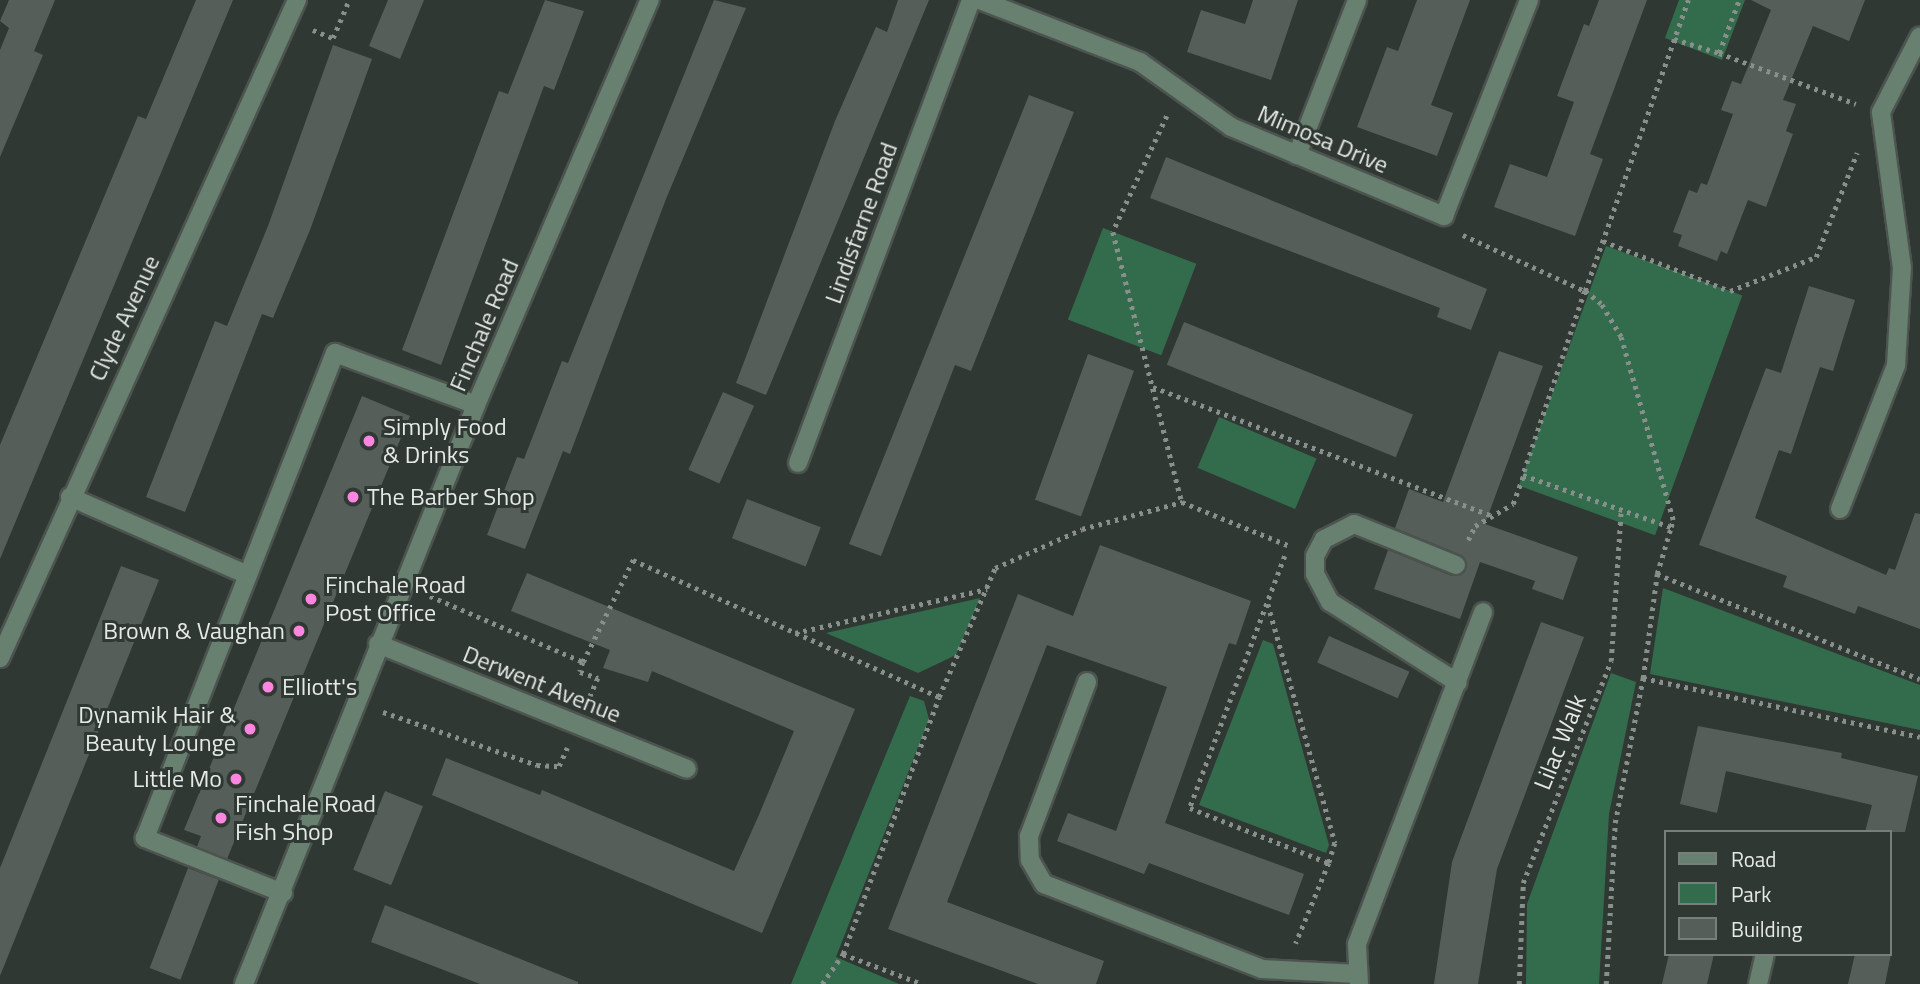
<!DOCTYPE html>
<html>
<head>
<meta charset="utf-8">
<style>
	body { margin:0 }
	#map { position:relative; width:1920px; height:984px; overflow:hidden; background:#303833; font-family:"Titillium Web",sans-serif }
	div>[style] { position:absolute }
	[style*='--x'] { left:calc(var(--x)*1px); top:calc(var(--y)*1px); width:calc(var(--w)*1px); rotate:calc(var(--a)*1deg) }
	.green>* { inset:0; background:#336c4d; transform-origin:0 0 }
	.building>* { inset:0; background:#565e59; transform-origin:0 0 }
	.path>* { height:4.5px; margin-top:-2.25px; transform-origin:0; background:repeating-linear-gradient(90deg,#89908c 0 3.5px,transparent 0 8.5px) }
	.roads { filter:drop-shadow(2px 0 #4d5450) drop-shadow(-2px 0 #4d5450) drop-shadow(0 2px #4d5450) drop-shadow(0 -2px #4d5450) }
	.minor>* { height:18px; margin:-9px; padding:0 9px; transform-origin:9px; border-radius:9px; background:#678070 }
	.dots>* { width:19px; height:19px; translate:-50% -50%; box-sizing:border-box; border:4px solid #303833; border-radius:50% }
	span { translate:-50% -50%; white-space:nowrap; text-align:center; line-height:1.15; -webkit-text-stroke:6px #303833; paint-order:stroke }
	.street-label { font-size:24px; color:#e4eae6 }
	.poi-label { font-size:24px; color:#e4eae6 }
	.left { translate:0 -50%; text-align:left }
	.right { translate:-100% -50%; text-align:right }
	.legend { position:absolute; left:1664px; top:830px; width:228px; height:126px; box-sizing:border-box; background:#303833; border:2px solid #787f7b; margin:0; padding:9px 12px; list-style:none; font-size:21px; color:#e4eae6 }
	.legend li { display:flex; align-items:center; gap:14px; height:35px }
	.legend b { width:35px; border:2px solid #787f7b }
</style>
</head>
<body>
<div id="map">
	<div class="green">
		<div style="clip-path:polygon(1679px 0,1745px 0,1722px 60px,1665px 38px)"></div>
		<div style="left:1103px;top:228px;width:100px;height:98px;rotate:21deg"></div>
		<div style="left:1606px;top:246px;width:145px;height:255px;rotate:20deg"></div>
		<div style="left:1219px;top:417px;width:106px;height:55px;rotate:23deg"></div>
		<div style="clip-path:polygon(1663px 588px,1920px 685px,1920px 730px,1650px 674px)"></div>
		<div style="clip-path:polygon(980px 598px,956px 655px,918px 673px,826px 633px)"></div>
		<div style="clip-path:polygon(1263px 640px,1273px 644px,1329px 845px,1326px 853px,1199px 805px)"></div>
		<div style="clip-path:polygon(1611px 673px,1636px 682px,1609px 814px,1599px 984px,1526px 984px,1527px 904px)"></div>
		<div style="clip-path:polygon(910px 696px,924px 701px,929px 719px,836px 957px,899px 984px,791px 984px)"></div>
	</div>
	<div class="building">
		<div style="clip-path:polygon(9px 0,55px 0,34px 51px,43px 55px,0 157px,0 50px,9px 28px,0 21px)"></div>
		<div style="clip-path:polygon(196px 0,233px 0,0 559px,0 445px,138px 116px,146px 119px)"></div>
		<div style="clip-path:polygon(388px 0,424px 0,400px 59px,369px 46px)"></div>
		<div style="clip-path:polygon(545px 0,584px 11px,554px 90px,544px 86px,441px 365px,402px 350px,499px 91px,508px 94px)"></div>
		<div style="clip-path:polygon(714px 0,746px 8px,666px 199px,570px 454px,563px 451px,525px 549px,487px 535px,517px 457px,524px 459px,562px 361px,568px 363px)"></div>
		<div style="clip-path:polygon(898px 0,929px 0,766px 395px,736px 383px,835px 121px,876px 27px,887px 32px)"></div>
		<div style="clip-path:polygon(1253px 0,1298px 0,1271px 80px,1187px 52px,1201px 10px,1245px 24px)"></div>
		<div style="clip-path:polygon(1417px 0,1470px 0,1431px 105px,1453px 113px,1437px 156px,1357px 127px,1387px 47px,1398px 51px)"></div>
		<div style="clip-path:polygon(1599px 0,1647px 0,1590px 154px,1603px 159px,1575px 236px,1494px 207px,1510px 164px,1547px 177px,1574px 102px,1557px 96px,1584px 24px,1589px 26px)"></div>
		<div style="clip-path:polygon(1751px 0,1865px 0,1849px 41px,1813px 26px,1783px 100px,1796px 104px,1786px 131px,1793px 134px,1766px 207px,1748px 200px,1727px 254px,1721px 251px,1717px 261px,1678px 246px,1682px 235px,1673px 232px,1689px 190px,1697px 193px,1701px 183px,1707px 185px,1733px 114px,1721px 110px,1732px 81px,1741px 84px,1771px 10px)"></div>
		<div style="clip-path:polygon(333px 45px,372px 59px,310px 230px,273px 318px,262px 314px,185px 512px,146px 497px,215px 321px,227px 326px,268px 226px)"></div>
		<div style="clip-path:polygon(1029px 95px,1074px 112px,971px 371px,955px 365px,881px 556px,849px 544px)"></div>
		<div style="clip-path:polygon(1166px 157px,1487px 289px,1471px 330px,1437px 317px,1440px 308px,1150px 198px)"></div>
		<div style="clip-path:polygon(1809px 286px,1855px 300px,1833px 371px,1820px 367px,1791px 454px,1779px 450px,1755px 518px,1886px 575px,1889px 568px,1895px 570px,1915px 513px,1920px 514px,1920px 629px,1858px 606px,1855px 614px,1783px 587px,1787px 576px,1699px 545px,1766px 368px,1781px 373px)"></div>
		<div style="left:1184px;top:322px;width:247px;height:46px;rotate:22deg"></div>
		<div style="clip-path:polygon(1499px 351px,1543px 366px,1485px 524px,1578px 557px,1563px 600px,1532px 589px,1535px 581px,1480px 562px,1460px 619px,1374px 589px,1388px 550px,1452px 576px,1466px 570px,1461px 555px,1395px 528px,1409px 489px,1443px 502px)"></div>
		<div style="left:1088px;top:354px;width:49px;height:155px;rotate:20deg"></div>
		<div style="left:723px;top:392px;width:34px;height:85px;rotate:24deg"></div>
		<div style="clip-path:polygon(362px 396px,410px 416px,227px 859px,197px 847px,201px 836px,184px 830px)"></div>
		<div style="left:747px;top:499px;width:79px;height:42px;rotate:21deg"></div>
		<div style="clip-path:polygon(1100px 545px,1251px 601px,1236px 645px,1229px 643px,1165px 823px,1304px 874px,1289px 915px,1149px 863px,1144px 874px,1057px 841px,1068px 813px,1116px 831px,1167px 687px,1047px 645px,947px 902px,1104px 961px,1096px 984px,1038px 984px,888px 929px,1018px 594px,1073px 616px)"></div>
		<div style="clip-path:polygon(121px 566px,159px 580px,0 976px,0 868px)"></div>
		<div style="clip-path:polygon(527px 573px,855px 709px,762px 933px,432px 795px,446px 758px,540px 795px,542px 790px,734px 871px,758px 817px,794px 731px,652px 671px,648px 682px,603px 668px,610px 650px,511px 611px)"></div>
		<div style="clip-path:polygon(1541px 622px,1584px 637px,1497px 869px,1478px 984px,1434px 984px,1452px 862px)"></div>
		<div style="left:1329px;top:636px;width:88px;height:29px;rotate:24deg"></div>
		<div style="clip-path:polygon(1698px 726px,1842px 753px,1841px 758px,1918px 776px,1905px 832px,1865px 832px,1872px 805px,1726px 771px,1717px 813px,1680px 804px)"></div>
		<div style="left:385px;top:791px;width:41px;height:85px;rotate:22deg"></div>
		<div style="left:188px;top:868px;width:33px;height:107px;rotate:21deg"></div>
		<div style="clip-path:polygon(385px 905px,578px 982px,578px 984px,480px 984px,371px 942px)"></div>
		<div style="clip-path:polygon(1669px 954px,1714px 954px,1707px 984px,1662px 984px)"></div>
		<div style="clip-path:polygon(1855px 954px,1891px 954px,1885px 984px,1848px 984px)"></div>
	</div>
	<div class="path">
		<div style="--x:313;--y:30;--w:22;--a:22"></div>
		<div style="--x:333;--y:38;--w:41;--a:-67.2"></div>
		<div style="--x:1674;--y:39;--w:47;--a:17.3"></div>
		<div style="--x:1719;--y:53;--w:57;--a:-69.3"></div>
		<div style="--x:1719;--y:53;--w:146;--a:20.4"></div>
		<div style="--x:1167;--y:116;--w:128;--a:115"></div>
		<div style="--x:1113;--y:232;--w:279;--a:75.7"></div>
		<div style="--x:1182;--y:502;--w:117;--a:22.2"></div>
		<div style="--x:1463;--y:235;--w:134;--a:24.7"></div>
		<div style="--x:1585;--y:291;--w:309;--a:-70.5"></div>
		<div style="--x:1603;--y:241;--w:136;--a:21.5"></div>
		<div style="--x:1730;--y:291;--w:92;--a:-21.6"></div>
		<div style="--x:1816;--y:257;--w:112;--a:-68.5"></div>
		<div style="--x:1153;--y:387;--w:363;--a:20.8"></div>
		<div style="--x:1468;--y:540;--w:16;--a:-63"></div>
		<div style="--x:1475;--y:526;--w:44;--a:-30.1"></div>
		<div style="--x:1513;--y:504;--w:30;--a:-70"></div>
		<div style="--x:1285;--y:556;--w:269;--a:110.7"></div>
		<div style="--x:1190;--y:808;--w:149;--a:21.6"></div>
		<div style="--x:1329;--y:863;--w:87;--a:112.4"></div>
		<div style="--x:1657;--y:574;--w:283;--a:21.8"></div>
		<div style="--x:430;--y:596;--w:167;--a:23.3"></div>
		<div style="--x:583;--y:662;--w:114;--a:-63.9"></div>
		<div style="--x:633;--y:560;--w:335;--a:24.1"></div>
		<div style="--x:1268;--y:604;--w:248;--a:74.3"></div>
		<div style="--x:1335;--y:843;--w:21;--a:107"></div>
		<div style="--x:795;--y:633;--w:197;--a:-12.9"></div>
		<div style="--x:583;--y:662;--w:10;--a:107"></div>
		<div style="--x:580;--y:672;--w:19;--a:18"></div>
		<div style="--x:598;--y:678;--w:26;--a:113"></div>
		<div style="--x:1643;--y:678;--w:105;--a:-82.3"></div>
		<div style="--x:1657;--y:574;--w:49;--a:-73.4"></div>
		<div style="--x:1671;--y:527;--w:7;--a:-74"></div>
		<div style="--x:1673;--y:520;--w:190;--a:-105.9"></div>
		<div style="--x:1621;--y:337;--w:39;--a:-121"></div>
		<div style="--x:1601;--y:304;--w:21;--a:-141"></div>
		<div style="--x:1585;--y:291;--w:194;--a:108.6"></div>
		<div style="--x:1523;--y:475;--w:157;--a:19.4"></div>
		<div style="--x:383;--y:712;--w:163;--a:19"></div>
		<div style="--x:537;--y:765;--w:22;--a:3"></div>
		<div style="--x:559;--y:766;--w:20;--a:-66"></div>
		<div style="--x:843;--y:954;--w:85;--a:20.8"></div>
		<div style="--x:822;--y:984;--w:37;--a:-55"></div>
		<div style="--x:843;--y:954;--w:274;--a:-69.5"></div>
		<div style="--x:939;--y:697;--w:141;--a:-66.5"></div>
		<div style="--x:995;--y:568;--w:95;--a:-24.1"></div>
		<div style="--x:1082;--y:529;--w:104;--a:-15.1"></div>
		<div style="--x:1519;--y:984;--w:101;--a:-87.7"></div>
		<div style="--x:1523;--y:883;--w:239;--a:-68.4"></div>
		<div style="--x:1611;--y:661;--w:152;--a:-86.2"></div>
		<div style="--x:1606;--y:984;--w:161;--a:-86.8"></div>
		<div style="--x:1615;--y:823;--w:148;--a:-79.1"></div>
		<div style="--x:1643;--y:678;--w:283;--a:12"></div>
	</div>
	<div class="roads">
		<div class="minor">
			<div style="--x:980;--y:0;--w:172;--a:21.2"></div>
			<div style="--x:1140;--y:62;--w:112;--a:35.5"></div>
			<div style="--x:1231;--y:127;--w:231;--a:22.7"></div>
			<div style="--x:1444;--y:216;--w:232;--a:-68.5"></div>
			<div style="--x:1297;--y:155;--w:166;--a:-68.8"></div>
			<div style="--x:798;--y:463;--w:494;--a:-69.5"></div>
			<div style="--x:70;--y:497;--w:194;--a:23.7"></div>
			<div style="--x:1840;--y:509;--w:155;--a:-68.7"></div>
			<div style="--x:1896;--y:365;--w:97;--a:-86.5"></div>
			<div style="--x:1902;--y:268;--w:157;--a:-97.7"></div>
			<div style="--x:1881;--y:112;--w:85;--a:-62.8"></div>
			<div style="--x:1456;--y:565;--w:110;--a:-158.1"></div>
			<div style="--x:1354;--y:524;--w:34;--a:153"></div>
			<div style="--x:1324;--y:539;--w:19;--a:118"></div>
			<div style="--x:1315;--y:556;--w:18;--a:90"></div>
			<div style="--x:1315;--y:574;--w:32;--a:62"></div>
			<div style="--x:1330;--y:602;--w:151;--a:32.3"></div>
			<div style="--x:378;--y:644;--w:333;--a:22"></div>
			<div style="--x:0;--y:658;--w:722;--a:-65.71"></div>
			<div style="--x:1087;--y:682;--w:165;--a:110.6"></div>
			<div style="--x:1029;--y:836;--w:24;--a:88"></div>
			<div style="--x:1030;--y:860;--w:28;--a:60"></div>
			<div style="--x:1044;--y:884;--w:234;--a:21.3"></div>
			<div style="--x:1262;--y:969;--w:96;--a:3"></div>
			<div style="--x:283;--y:893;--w:149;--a:-158.3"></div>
			<div style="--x:145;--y:838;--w:521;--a:-68.61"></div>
			<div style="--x:335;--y:353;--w:150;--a:20.2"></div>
			<div style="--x:244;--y:984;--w:624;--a:-68.16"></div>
			<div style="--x:476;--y:405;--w:441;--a:-66.8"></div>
			<div style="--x:1359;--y:984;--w:40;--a:-92.9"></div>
			<div style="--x:1357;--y:944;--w:355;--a:-69.2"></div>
			<div style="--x:1758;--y:984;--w:31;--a:-77"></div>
		</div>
	</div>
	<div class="dots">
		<div style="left:369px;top:441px;background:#fe85e0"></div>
		<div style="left:353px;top:497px;background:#fe85e0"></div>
		<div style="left:311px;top:599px;background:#fe85e0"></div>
		<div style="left:299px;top:631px;background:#fe85e0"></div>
		<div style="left:268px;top:687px;background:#fe85e0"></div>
		<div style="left:250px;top:729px;background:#fe85e0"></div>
		<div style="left:236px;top:779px;background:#fe85e0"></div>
		<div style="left:221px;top:818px;background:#fe85e0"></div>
	</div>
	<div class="street-label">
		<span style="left:1323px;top:139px;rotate:23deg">Mimosa Drive</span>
		<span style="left:861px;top:223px;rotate:-70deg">Lindisfarne Road</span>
		<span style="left:124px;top:318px;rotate:-65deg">Clyde Avenue</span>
		<span style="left:484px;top:325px;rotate:-67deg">Finchale Road</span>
		<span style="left:542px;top:684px;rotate:22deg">Derwent Avenue</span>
		<span style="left:1560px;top:742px;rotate:-68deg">Lilac Walk</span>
	</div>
	<div class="poi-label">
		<span class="left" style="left:383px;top:441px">Simply Food<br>&amp; Drinks</span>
		<span class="left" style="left:367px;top:497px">The Barber Shop</span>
		<span class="left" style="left:325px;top:599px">Finchale Road<br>Post Office</span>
		<span class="right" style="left:285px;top:631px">Brown &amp; Vaughan</span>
		<span class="left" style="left:282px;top:687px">Elliott's</span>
		<span class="right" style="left:236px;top:729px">Dynamik Hair &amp;<br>Beauty Lounge</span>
		<span class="right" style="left:222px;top:779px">Little Mo</span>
		<span class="left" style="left:235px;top:818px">Finchale Road<br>Fish Shop</span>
	</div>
	<ul class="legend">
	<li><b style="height:9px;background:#678070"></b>Road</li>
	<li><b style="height:19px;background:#336c4d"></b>Park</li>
	<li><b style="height:19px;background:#565e59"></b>Building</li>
	</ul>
</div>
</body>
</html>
